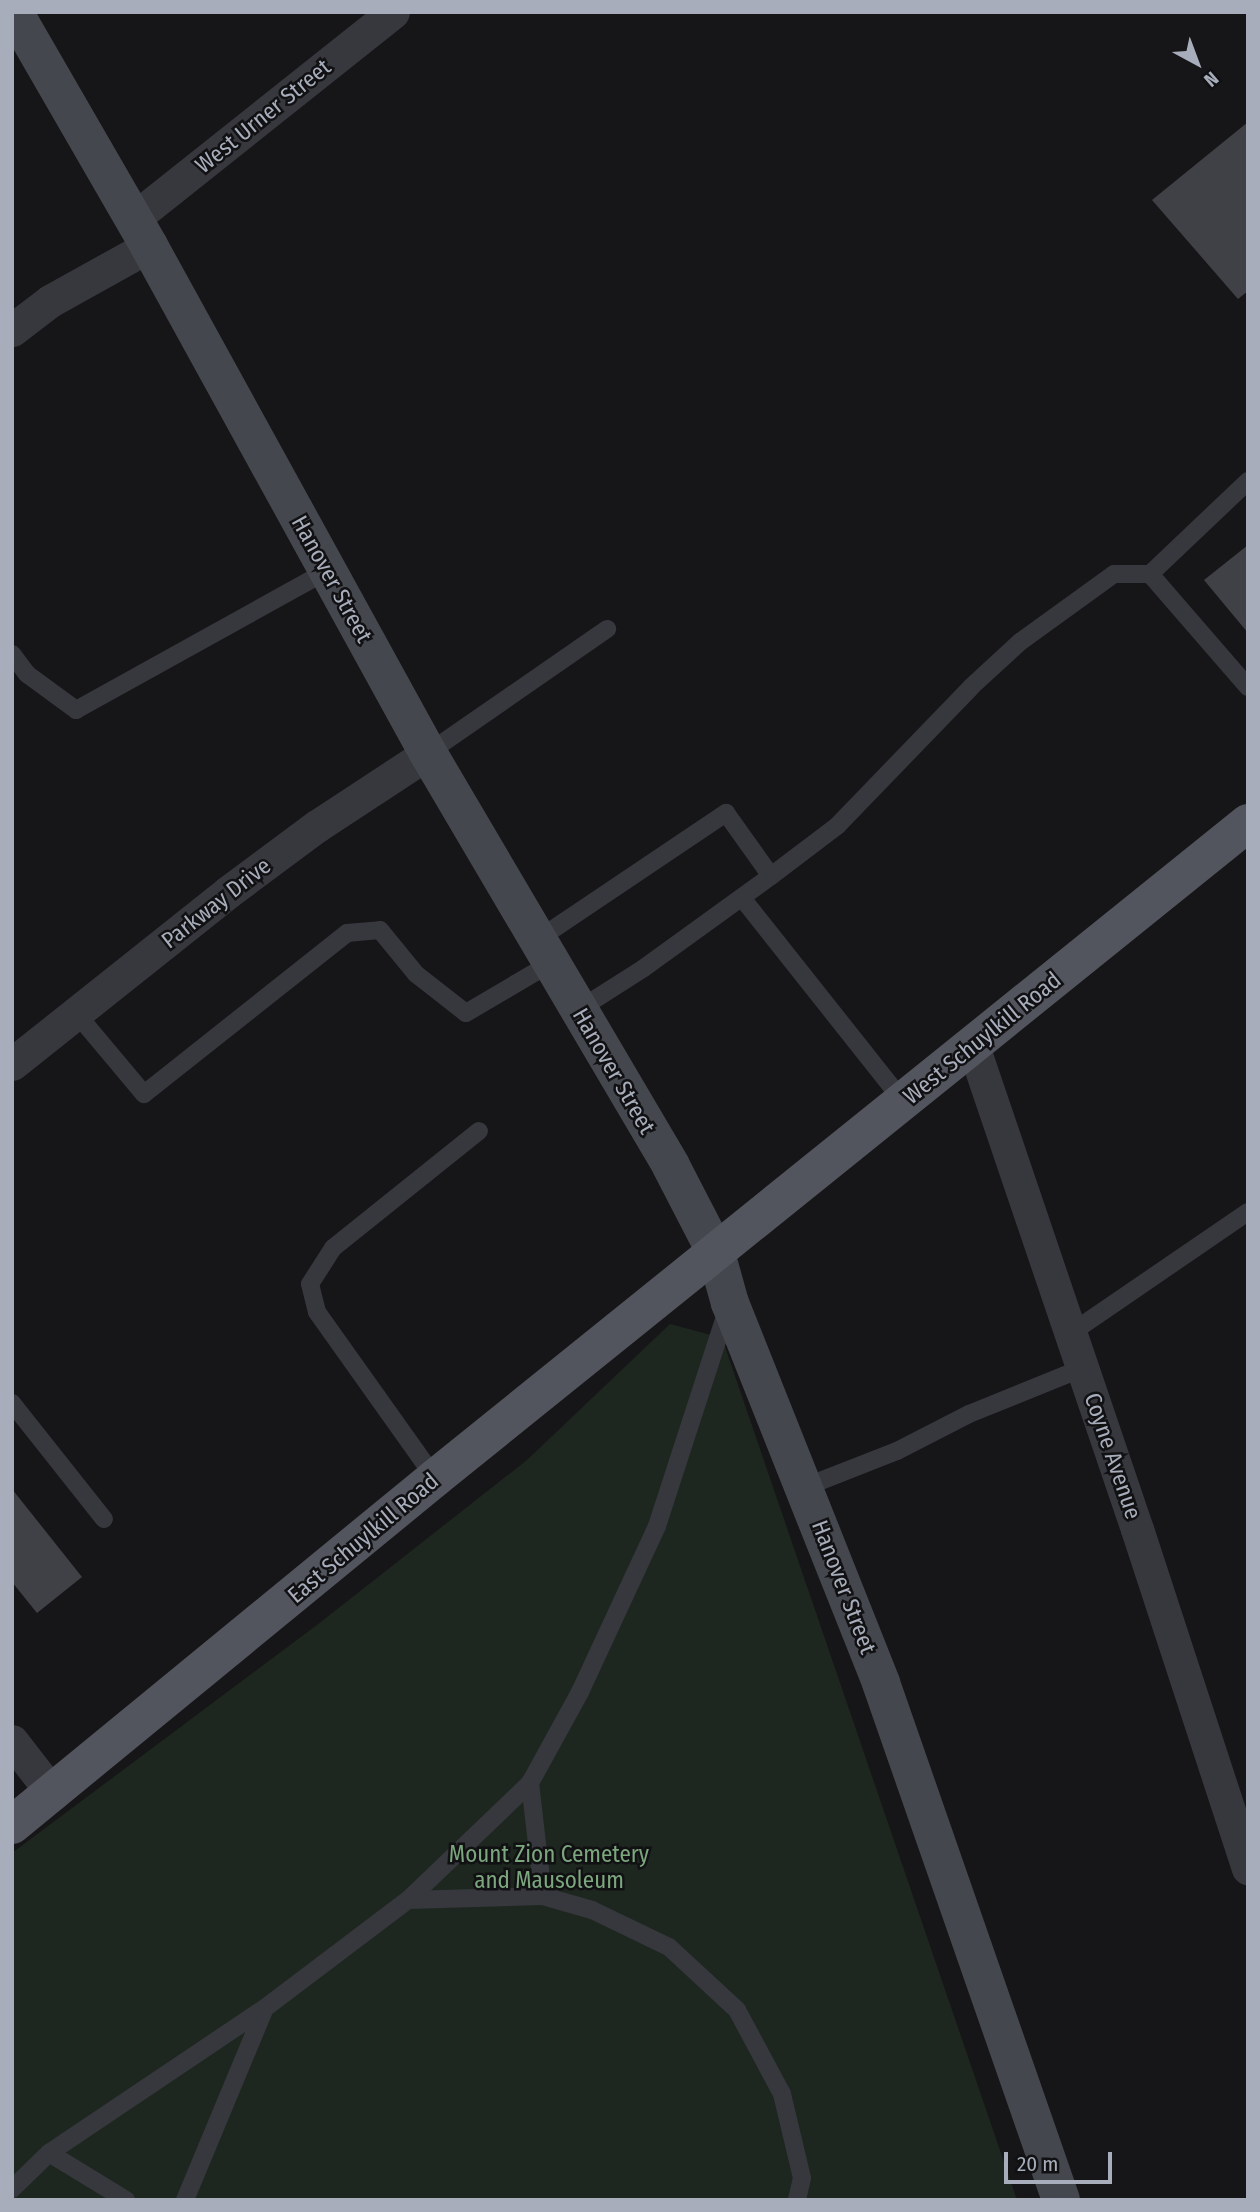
<!DOCTYPE html>
<html>
<head>
<meta charset="utf-8">
<style>
	body { margin:0 }
	#map { position:relative; width:1260px; height:2212px; overflow:hidden; background:#161618; font-family:"Fira Sans Condensed",sans-serif }
	div>[style] { position:absolute }
	[style*='--x'] { left:calc(var(--x)*1px); top:calc(var(--y)*1px); width:calc(var(--w)*1px); rotate:calc(var(--a)*1deg) }
	.green>* { inset:0; background:#1e271f }
	.building>* { inset:0; background:#404146 }
	.lane>* { height:18px; margin:-9px; padding:0 9px; transform-origin:9px; border-radius:9px; background:#37383e }
	.street>* { height:33px; margin:-16.5px; padding:0 16.5px; transform-origin:16.5px; border-radius:16.5px; background:#37383e }
	.secondary>* { height:38px; margin:-19px; padding:0 19px; transform-origin:19px; border-radius:19px; background:#45474e }
	.primary>* { height:38px; margin:-19px; padding:0 19px; transform-origin:19px; border-radius:19px; background:#52555d }
	span { translate:-50% -50%; white-space:nowrap; text-align:center; line-height:1.15; -webkit-text-stroke:5px #111113; paint-order:stroke }
	.street-label { font-size:23px; color:#a7adba }
	.park-label { font-size:23px; color:#7ca67e }
	.frame { position:absolute; inset:0; border:14px solid #a7adba; pointer-events:none }
	.north { position:absolute; left:1162px; top:28px; width:70px; height:70px; -webkit-text-stroke:5px #111113; paint-order:stroke; rotate:139deg; font-size:19px; font-weight:700; line-height:28px; text-align:center; color:#a7adba }
	.north::after { content:''; display:block; margin:auto; width:24px; height:32px; background:#a7adba; clip-path:polygon(50% 0,100% 100%,50% 72%,0 100%) }
	.scale { position:absolute; left:1004px; top:2152px; width:108px; height:32px; box-sizing:border-box; border:4px solid #a7adba; border-top:0; padding-left:9px; font-size:21px; line-height:24px; white-space:nowrap; color:#a7adba; -webkit-text-stroke:5px #111113; paint-order:stroke }
</style>
</head>
<body>
<div id="map">
	<div class="green">
		<div style="clip-path:polygon(670px 1324px,722px 1338px,1017px 2200px,12px 2200px,12px 1853px,317px 1625px,527px 1460px)"></div>
	</div>
	<div class="building">
		<div style="clip-path:polygon(1248px 122px,1248px 291px,1238px 299px,1152px 200px)"></div>
		<div style="clip-path:polygon(1248px 545px,1248px 633px,1204px 580px)"></div>
		<div style="clip-path:polygon(12px 1489px,82px 1577px,37px 1613px,12px 1582px)"></div>
	</div>
	<div class="lane">
		<div style="--x:1248;--y:481;--w:135;--a:136.5"></div>
		<div style="--x:1150;--y:574;--w:150;--a:49.1"></div>
		<div style="--x:12;--y:654;--w:25;--a:53"></div>
		<div style="--x:27;--y:674;--w:61;--a:36.3"></div>
		<div style="--x:76;--y:710;--w:287;--a:-29"></div>
		<div style="--x:428;--y:753;--w:218;--a:-34.7"></div>
		<div style="--x:771;--y:876;--w:83;--a:-37.1"></div>
		<div style="--x:837;--y:826;--w:193;--a:-46"></div>
		<div style="--x:971;--y:687;--w:67;--a:-42.6"></div>
		<div style="--x:1020;--y:642;--w:116;--a:-35.9"></div>
		<div style="--x:1114;--y:574;--w:36;--a:0"></div>
		<div style="--x:742;--y:898;--w:259;--a:51.6"></div>
		<div style="--x:537;--y:940;--w:228;--a:-33.9"></div>
		<div style="--x:726;--y:813;--w:77;--a:54.5"></div>
		<div style="--x:771;--y:876;--w:157;--a:144.1"></div>
		<div style="--x:644;--y:968;--w:78;--a:147.5"></div>
		<div style="--x:76;--y:1013;--w:106;--a:50"></div>
		<div style="--x:144;--y:1094;--w:259;--a:-38.4"></div>
		<div style="--x:347;--y:933;--w:33;--a:-5"></div>
		<div style="--x:380;--y:930;--w:57;--a:50.7"></div>
		<div style="--x:416;--y:974;--w:63;--a:38"></div>
		<div style="--x:466;--y:1013;--w:99;--a:-30.5"></div>
		<div style="--x:1071;--y:1333;--w:214;--a:-34.4"></div>
		<div style="--x:12;--y:1403;--w:148;--a:51.6"></div>
		<div style="--x:435;--y:1478;--w:204;--a:-125.4"></div>
		<div style="--x:317;--y:1312;--w:29;--a:-104"></div>
		<div style="--x:310;--y:1284;--w:43;--a:-57.4"></div>
		<div style="--x:333;--y:1248;--w:187;--a:-38.7"></div>
		<div style="--x:805;--y:1487;--w:99;--a:-21.4"></div>
		<div style="--x:897;--y:1451;--w:81;--a:-27.2"></div>
		<div style="--x:969;--y:1414;--w:123;--a:-22"></div>
		<div style="--x:530;--y:1783;--w:114;--a:83.4"></div>
		<div style="--x:543;--y:1896;--w:51;--a:15.9"></div>
		<div style="--x:592;--y:1910;--w:85;--a:25.7"></div>
		<div style="--x:669;--y:1947;--w:93;--a:42.8"></div>
		<div style="--x:737;--y:2010;--w:95;--a:61.8"></div>
		<div style="--x:782;--y:2094;--w:86;--a:76.6"></div>
		<div style="--x:802;--y:2178;--w:23;--a:103"></div>
		<div style="--x:408;--y:1900;--w:135;--a:-1.7"></div>
		<div style="--x:49;--y:2153;--w:90;--a:31.4"></div>
		<div style="--x:12;--y:2189;--w:52;--a:-44.2"></div>
		<div style="--x:49;--y:2153;--w:260;--a:-33.9"></div>
		<div style="--x:265;--y:2008;--w:179;--a:-37.1"></div>
		<div style="--x:408;--y:1900;--w:169;--a:-43.8"></div>
		<div style="--x:530;--y:1783;--w:104;--a:-61.2"></div>
		<div style="--x:580;--y:1692;--w:183;--a:-65.1"></div>
		<div style="--x:657;--y:1526;--w:227;--a:-72"></div>
		<div style="--x:185;--y:2200;--w:208;--a:-67.4"></div>
	</div>
	<div class="street">
		<div style="--x:133;--y:219;--w:332;--a:-38.5"></div>
		<div style="--x:12;--y:330;--w:48;--a:-37.3"></div>
		<div style="--x:50;--y:301;--w:113;--a:-29.1"></div>
		<div style="--x:973;--y:1046;--w:510;--a:71.25"></div>
		<div style="--x:1137;--y:1529;--w:357;--a:71.9"></div>
		<div style="--x:12;--y:1064;--w:276;--a:-38.5"></div>
		<div style="--x:228;--y:892;--w:111;--a:-36.6"></div>
		<div style="--x:317;--y:826;--w:133;--a:-33.3"></div>
		<div style="--x:12;--y:1741;--w:67;--a:52.3"></div>
	</div>
	<div class="secondary">
		<div style="--x:14;--y:12;--w:270;--a:60"></div>
		<div style="--x:149;--y:246;--w:579;--a:61.18"></div>
		<div style="--x:428;--y:753;--w:479;--a:59.5"></div>
		<div style="--x:671;--y:1166;--w:98;--a:62.7"></div>
		<div style="--x:716;--y:1253;--w:52;--a:74.4"></div>
		<div style="--x:730;--y:1303;--w:409;--a:68.3"></div>
		<div style="--x:881;--y:1683;--w:547;--a:70.8"></div>
	</div>
	<div class="primary">
		<div style="--x:12;--y:1825;--w:547;--a:-39.36"></div>
		<div style="--x:435;--y:1478;--w:1044;--a:-38.86"></div>
	</div>
	<div class="street-label">
		<span style="left:263px;top:116px;rotate:-39deg">West Urner Street</span>
		<span style="left:332px;top:579px;rotate:61deg">Hanover Street</span>
		<span style="left:216px;top:903px;rotate:-38deg">Parkway Drive</span>
		<span style="left:982px;top:1038px;rotate:-39deg">West Schuylkill Road</span>
		<span style="left:614px;top:1071px;rotate:60deg">Hanover Street</span>
		<span style="left:1113px;top:1456px;rotate:71deg">Coyne Avenue</span>
		<span style="left:363px;top:1538px;rotate:-40deg">East Schuylkill Road</span>
		<span style="left:844px;top:1587px;rotate:69deg">Hanover Street</span>
	</div>
	<div class="park-label">
		<span style="left:549px;top:1867px">Mount Zion Cemetery<br>and Mausoleum</span>
	</div>
	<div class="frame"></div>
	<div class="north">N</div>
	<div class="scale">20 m</div>
</div>
</body>
</html>
